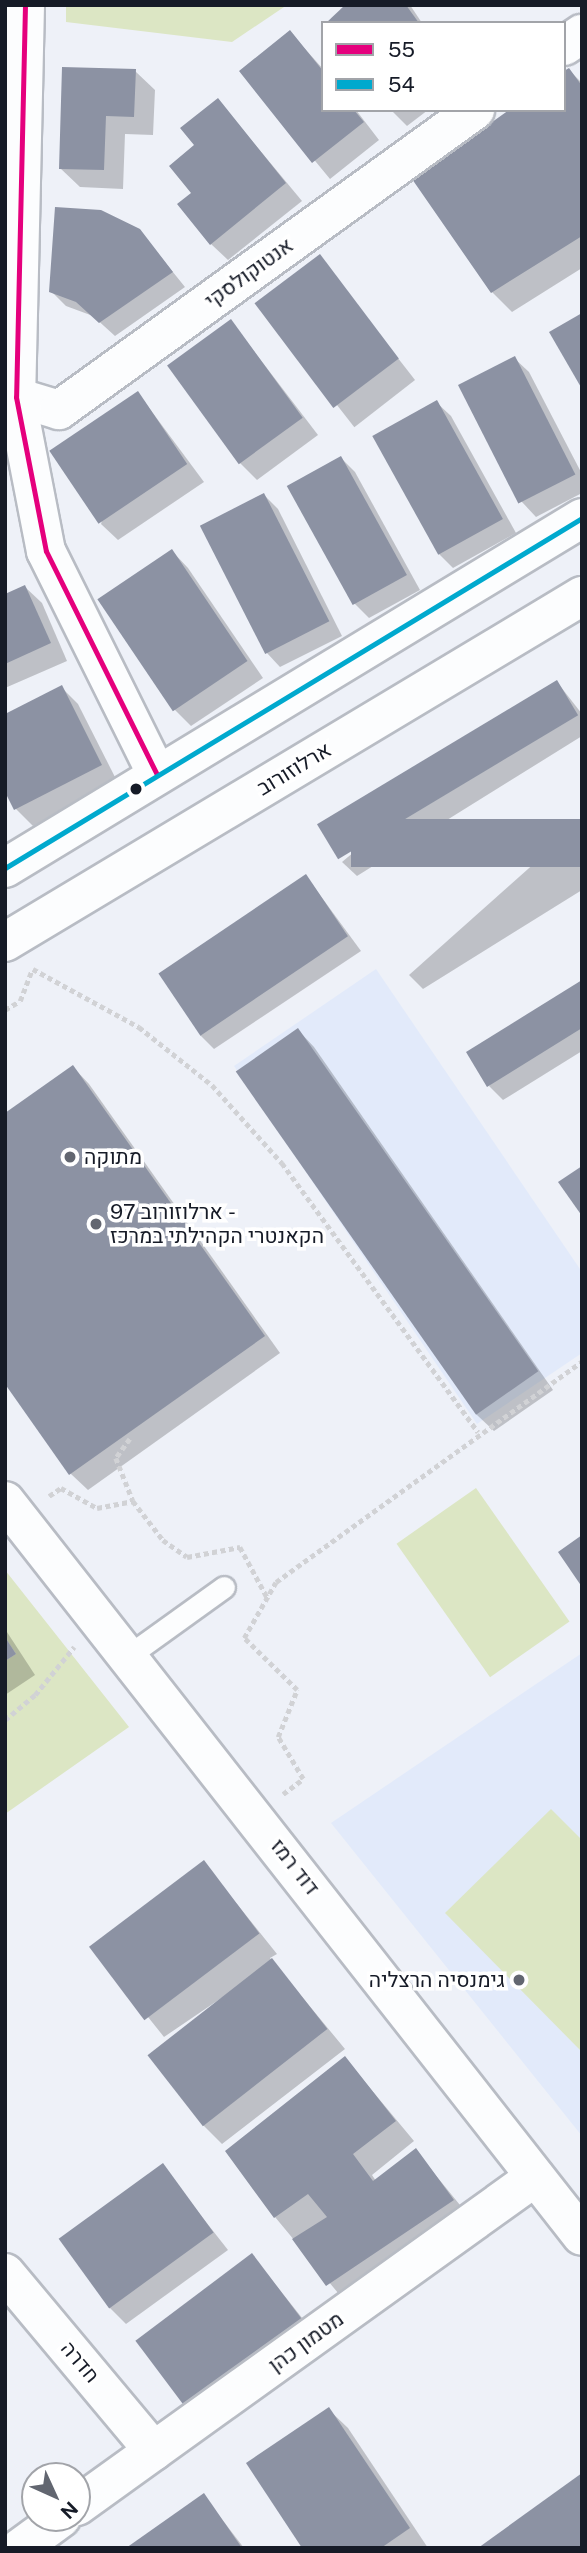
<!DOCTYPE html>
<html>
<head>
<meta charset="utf-8">
<style>
	body { margin:0 }
	#map { position:relative; width:587px; height:2553px; overflow:hidden; background:#eef1f8; font-family:"Public Sans",Heebo,sans-serif }
	div>[style] { position:absolute }
	[style*='--x'] { left:calc(var(--x)*1px); top:calc(var(--y)*1px); width:calc(var(--w)*1px); rotate:calc(var(--a)*1deg) }
	.built>* { inset:0; background:#e2eafa }
	.green>* { inset:0; background:#dce6c4; transform-origin:0 0 }
	.shadow>* { inset:0; background:#0003; transform-origin:0 0 }
	.building>* { inset:0; background:#8c92a3; transform-origin:0 0 }
	.path>* { height:4.5px; margin-top:-2.25px; transform-origin:0; background:repeating-linear-gradient(90deg,#d1d2d5 0 5px,transparent 0 8.5px) }
	.roads { filter:drop-shadow(2px 0 #b8bcc4) drop-shadow(-2px 0 #b8bcc4) drop-shadow(0 2px #b8bcc4) drop-shadow(0 -2px #b8bcc4) }
	.lane>* { height:21px; margin:-10.5px; padding:0 10.5px; transform-origin:10.5px; border-radius:10.5px; background:#fcfdfe }
	.street>* { height:38px; margin:-19px; padding:0 19px; transform-origin:19px; border-radius:19px; background:#fcfdfe }
	.secondary>* { height:38px; margin:-19px; padding:0 19px; transform-origin:19px; border-radius:19px; background:#fcfdfe }
	.bus-1>* { height:5px; margin:-2.5px; padding:0 2.5px; transform-origin:2.5px; border-radius:2.5px; background:#e5007d }
	.bus-2>* { height:5px; margin:-2.5px; padding:0 2.5px; transform-origin:2.5px; border-radius:2.5px; background:#00a9ce }
	.dots>* { width:19px; height:19px; translate:-50% -50%; box-sizing:border-box; border:4px solid #fff; border-radius:50% }
	span { translate:-50% -50%; white-space:nowrap; text-align:center; line-height:1.15; -webkit-text-stroke:7px #fff; paint-order:stroke }
	.street-label { font-size:21px; color:#161b27 }
	.poi-label { font-size:21px; color:#161b27 }
	.left { translate:0 -50%; text-align:left }
	.right { translate:-100% -50%; text-align:right }
	.frame { position:absolute; inset:0; border:7px solid #161b27; pointer-events:none }
	.legend { position:absolute; left:321px; top:21px; width:245px; height:91px; box-sizing:border-box; background:#fff; border:2px solid #a2a4a9; margin:0; padding:9px 12px; list-style:none; font-size:21px; color:#161b27 }
	.legend li { display:flex; align-items:center; gap:14px; height:35px }
	.legend b { width:35px; border:2px solid #a2a4a9 }
	.north { position:absolute; left:21px; top:2462px; width:70px; height:70px; box-sizing:border-box; background:#fff; border:2px solid #a2a4a9; border-radius:50%; rotate:135deg; font-size:19px; font-weight:700; line-height:28px; text-align:center; color:#161b27 }
	.north::after { content:''; display:block; margin:auto; width:24px; height:32px; background:#626670; clip-path:polygon(50% 0,100% 100%,50% 72%,0 100%) }
</style>
</head>
<body>
<div id="map">
	<div class="built">
		<div style="clip-path:polygon(376px 969px,582px 1272px,582px 1353px,477px 1424px,234px 1066px)"></div>
		<div style="clip-path:polygon(582px 1653px,582px 2136px,331px 1823px)"></div>
	</div>
	<div class="green">
		<div style="clip-path:polygon(66px 5px,287px 5px,232px 42px,66px 22px)"></div>
		<div style="left:476px;top:1488px;width:163px;height:97px;rotate:55deg"></div>
		<div style="clip-path:polygon(5px 1570px,129px 1727px,5px 1814px,5px 1661px,16px 1654px,5px 1637px)"></div>
		<div style="clip-path:polygon(551px 1809px,582px 1840px,582px 2052px,445px 1913px)"></div>
	</div>
	<div class="shadow">
		<div style="clip-path:polygon(347px 5px,410px 5px,422px 23px,328px 23px)"></div>
		<div style="clip-path:polygon(290px 32px,323px 69px,323px 110px,356px 110px,379px 140px,330px 179px,241px 71px)"></div>
		<div style="clip-path:polygon(569px 70px,582px 83px,582px 268px,512px 312px,492px 292px,414px 180px,564px 110px)"></div>
		<div style="clip-path:polygon(135px 71px,155px 90px,153px 135px,125px 134px,123px 189px,80px 187px,60px 168px)"></div>
		<div style="clip-path:polygon(218px 100px,302px 201px,228px 260px,211px 244px,193px 193px,197px 146px)"></div>
		<div style="clip-path:polygon(391px 110px,428px 110px,407px 126px)"></div>
		<div style="clip-path:polygon(139px 230px,185px 287px,115px 336px,93px 316px,66px 306px,51px 291px)"></div>
		<div style="left:319px;top:257px;width:156px;height:77px;rotate:52deg"></div>
		<div style="clip-path:polygon(231px 321px,318px 435px,257px 480px,240px 463px)"></div>
		<div style="clip-path:polygon(514px 358px,529px 372px,582px 474px,582px 493px,536px 517px,522px 502px)"></div>
		<div style="clip-path:polygon(138px 393px,204px 482px,118px 540px,101px 524px)"></div>
		<div style="clip-path:polygon(436px 402px,451px 416px,516px 533px,453px 568px,439px 554px)"></div>
		<div style="clip-path:polygon(341px 458px,355px 472px,420px 590px,369px 618px,354px 603px,290px 486px)"></div>
		<div style="clip-path:polygon(264px 495px,278px 509px,342px 636px,280px 667px,266px 652px,203px 526px)"></div>
		<div style="clip-path:polygon(172px 551px,188px 568px,263px 678px,191px 726px,174px 709px)"></div>
		<div style="clip-path:polygon(25px 587px,42px 603px,67px 661px,5px 688px,5px 596px)"></div>
		<div style="clip-path:polygon(557px 682px,582px 714px,582px 736px,357px 876px,342px 862px)"></div>
		<div style="clip-path:polygon(61px 687px,78px 704px,118px 783px,33px 826px,16px 809px,5px 788px)"></div>
		<div style="clip-path:polygon(582px 821px,582px 890px,423px 989px,409px 975px)"></div>
		<div style="clip-path:polygon(306px 876px,361px 951px,214px 1049px,200px 1035px)"></div>
		<div style="clip-path:polygon(582px 982px,582px 1051px,503px 1100px,489px 1086px)"></div>
		<div style="clip-path:polygon(298px 1030px,314px 1047px,553px 1390px,494px 1431px,477px 1415px)"></div>
		<div style="clip-path:polygon(73px 1067px,89px 1084px,280px 1353px,88px 1490px,71px 1474px)"></div>
		<div style="clip-path:polygon(5px 1629px,35px 1675px,5px 1695px)"></div>
		<div style="clip-path:polygon(204px 1863px,277px 1954px,270px 1958px,345px 2049px,222px 2144px,202px 2124px,242px 1984px,164px 2037px,92px 1947px)"></div>
		<div style="clip-path:polygon(345px 2058px,414px 2141px,372px 2175px,376px 2181px,416px 2151px,473px 2221px,348px 2305px,275px 2217px)"></div>
		<div style="clip-path:polygon(162px 2166px,228px 2250px,126px 2324px,109px 2307px)"></div>
		<div style="clip-path:polygon(252px 2255px,318px 2338px,202px 2424px)"></div>
		<div style="clip-path:polygon(328px 2409px,348px 2428px,428px 2548px,304px 2548px)"></div>
		<div style="clip-path:polygon(204px 2496px,244px 2548px,129px 2548px)"></div>
	</div>
	<div class="building">
		<div style="clip-path:polygon(345px 5px,406px 5px,419px 23px,326px 23px)"></div>
		<div style="clip-path:polygon(290px 30px,323px 71px,323px 110px,354px 110px,364px 122px,312px 163px,239px 71px)"></div>
		<div style="clip-path:polygon(62px 67px,136px 69px,134px 117px,106px 116px,104px 170px,59px 169px)"></div>
		<div style="clip-path:polygon(569px 68px,582px 86px,582px 236px,491px 293px,412px 179px,509px 110px,564px 110px,564px 71px)"></div>
		<div style="clip-path:polygon(218px 98px,286px 183px,210px 245px,177px 204px,191px 193px,169px 166px,194px 145px,180px 128px)"></div>
		<div style="clip-path:polygon(55px 207px,101px 210px,140px 229px,173px 272px,99px 323px,76px 302px,49px 292px)"></div>
		<div style="left:320px;top:254px;width:131px;height:82px;rotate:53deg"></div>
		<div style="clip-path:polygon(582px 313px,582px 389px,549px 332px)"></div>
		<div style="left:231px;top:319px;width:122px;height:79px;rotate:54deg"></div>
		<div style="left:515px;top:356px;width:133px;height:64px;rotate:63deg"></div>
		<div style="left:138px;top:391px;width:88px;height:107px;rotate:56deg"></div>
		<div style="left:437px;top:400px;width:136px;height:74px;rotate:61deg"></div>
		<div style="left:341px;top:456px;width:136px;height:62px;rotate:61deg"></div>
		<div style="left:264px;top:493px;width:144px;height:72px;rotate:63deg"></div>
		<div style="left:172px;top:549px;width:135px;height:90px;rotate:56deg"></div>
		<div style="clip-path:polygon(25px 585px,51px 643px,5px 664px,5px 594px)"></div>
		<div style="left:557px;top:680px;width:41px;height:280px;rotate:59deg"></div>
		<div style="clip-path:polygon(62px 685px,102px 765px,14px 810px,5px 792px,5px 714px)"></div>
		<div style="left:582px;top:819px;width:48px;height:231px;rotate:90deg"></div>
		<div style="left:306px;top:874px;width:75px;height:178px;rotate:56deg"></div>
		<div style="clip-path:polygon(582px 980px,582px 1028px,487px 1087px,466px 1052px)"></div>
		<div style="left:298px;top:1028px;width:419px;height:76px;rotate:55deg"></div>
		<div style="clip-path:polygon(73px 1065px,265px 1336px,69px 1475px,5px 1384px,5px 1113px)"></div>
		<div style="clip-path:polygon(582px 1166px,582px 1216px,558px 1182px)"></div>
		<div style="clip-path:polygon(582px 1535px,582px 1587px,558px 1552px)"></div>
		<div style="clip-path:polygon(5px 1637px,16px 1654px,5px 1661px)"></div>
		<div style="left:204px;top:1860px;width:92px;height:144px;rotate:53deg"></div>
		<div style="left:272px;top:1958px;width:90px;height:158px;rotate:52deg"></div>
		<div style="clip-path:polygon(345px 2056px,396px 2121px,353px 2154px,373px 2181px,416px 2148px,454px 2200px,326px 2286px,292px 2239px,327px 2217px,308px 2194px,274px 2218px,225px 2151px)"></div>
		<div style="left:163px;top:2163px;width:86px;height:129px;rotate:54deg"></div>
		<div style="left:252px;top:2253px;width:88px;height:146px;rotate:53deg"></div>
		<div style="clip-path:polygon(329px 2407px,410px 2528px,381px 2548px,302px 2548px,246px 2463px)"></div>
		<div style="clip-path:polygon(582px 2473px,582px 2548px,478px 2548px)"></div>
		<div style="clip-path:polygon(204px 2493px,242px 2548px,126px 2548px)"></div>
	</div>
	<div class="path">
		<div style="--x:33;--y:969;--w:121;--a:28.7"></div>
		<div style="--x:139;--y:1027;--w:93;--a:38.5"></div>
		<div style="--x:212;--y:1085;--w:105;--a:48.1"></div>
		<div style="--x:282;--y:1163;--w:333;--a:53.9"></div>
		<div style="--x:5;--y:1010;--w:17;--a:-31"></div>
		<div style="--x:20;--y:1001;--w:31;--a:-69"></div>
		<div style="--x:130;--y:1439;--w:24;--a:126"></div>
		<div style="--x:116;--y:1458;--w:46;--a:68.4"></div>
		<div style="--x:133;--y:1501;--w:49;--a:52.4"></div>
		<div style="--x:163;--y:1540;--w:29;--a:35"></div>
		<div style="--x:187;--y:1557;--w:54;--a:-10.7"></div>
		<div style="--x:240;--y:1547;--w:57;--a:61.6"></div>
		<div style="--x:49;--y:1496;--w:14;--a:-34"></div>
		<div style="--x:61;--y:1488;--w:41;--a:29.1"></div>
		<div style="--x:97;--y:1508;--w:37;--a:-11"></div>
		<div style="--x:5;--y:1720;--w:39;--a:-40"></div>
		<div style="--x:35;--y:1695;--w:62;--a:-50.9"></div>
		<div style="--x:283;--y:1794;--w:25;--a:-37"></div>
		<div style="--x:303;--y:1779;--w:49;--a:-120.8"></div>
		<div style="--x:278;--y:1737;--w:51;--a:-68"></div>
		<div style="--x:297;--y:1690;--w:74;--a:-135.5"></div>
		<div style="--x:244;--y:1638;--w:64;--a:-60.3"></div>
		<div style="--x:276;--y:1582;--w:377;--a:-35.8"></div>
	</div>
	<div class="roads">
		<div class="lane">
			<div style="--x:128;--y:1656;--w:118;--a:-35.7"></div>
		</div>
		<div class="street">
			<div style="--x:25;--y:5;--w:392;--a:91.3"></div>
			<div style="--x:16;--y:397;--w:157;--a:79"></div>
			<div style="--x:46;--y:551;--w:250;--a:63.6"></div>
			<div style="--x:564;--y:46;--w:22;--a:-34"></div>
			<div style="--x:16;--y:397;--w:45;--a:16.8"></div>
			<div style="--x:59;--y:410;--w:513;--a:-35.8"></div>
			<div style="--x:5;--y:2273;--w:232;--a:50.1"></div>
			<div style="--x:77;--y:2506;--w:564;--a:-35.69"></div>
			<div style="--x:20;--y:2548;--w:51;--a:-36.2"></div>
		</div>
		<div class="secondary">
			<div style="--x:5;--y:868;--w:675;--a:-31.24"></div>
			<div style="--x:5;--y:942;--w:673;--a:-30.95"></div>
			<div style="--x:5;--y:1501;--w:934;--a:51.87"></div>
		</div>
	</div>
	<div class="bus-1">
		<div style="--x:25;--y:5;--w:392;--a:91.3"></div>
		<div style="--x:16;--y:397;--w:157;--a:79"></div>
		<div style="--x:46;--y:551;--w:250;--a:63.6"></div>
	</div>
	<div class="bus-2">
		<div style="--x:5;--y:868;--w:675;--a:-31.24"></div>
	</div>
	<div class="dots">
		<div style="left:136px;top:789px;background:#161b27"></div>
		<div style="left:70px;top:1157px;background:#626670"></div>
		<div style="left:96px;top:1224px;background:#626670"></div>
		<div style="left:519px;top:1980px;background:#626670"></div>
	</div>
	<div class="street-label">
		<span style="left:249px;top:273px;rotate:-36deg">אנטוקולסקי</span>
		<span style="left:294px;top:769px;rotate:-31deg">ארלוזורוב</span>
		<span style="left:295px;top:1867px;rotate:52deg">דוד רמז</span>
		<span style="left:306px;top:2342px;rotate:-36deg">מטמון כהן</span>
		<span style="left:80px;top:2362px;rotate:50deg">חדרה</span>
	</div>
	<div class="poi-label">
		<span class="left" style="left:84px;top:1157px">מתוקה</span>
		<span class="left" style="left:110px;top:1224px">ארלוזורוב 97 -<br>הקאנטרי הקהילתי במרכז</span>
		<span class="right" style="left:505px;top:1980px">גימנסיה הרצליה</span>
	</div>
	<div class="frame"></div>
	<ul class="legend">
	<li><b style="height:9px;background:#e5007d"></b>55</li>
	<li><b style="height:9px;background:#00a9ce"></b>54</li>
	</ul>
	<div class="north">N</div>
</div>
</body>
</html>
